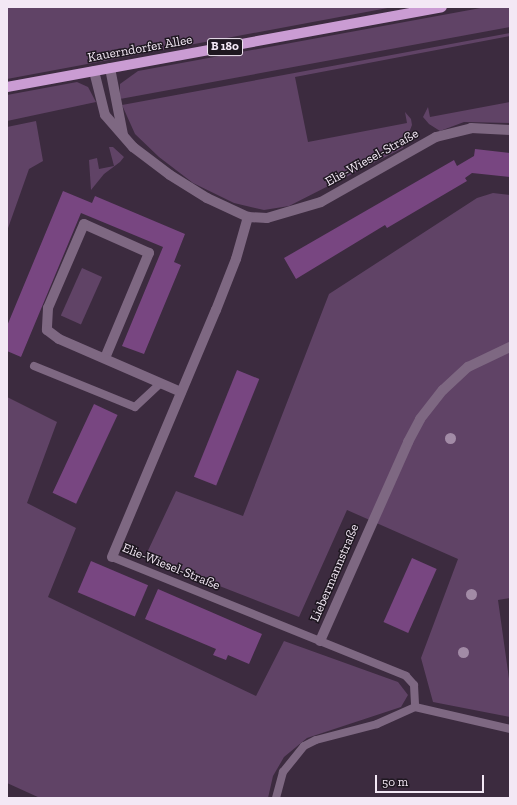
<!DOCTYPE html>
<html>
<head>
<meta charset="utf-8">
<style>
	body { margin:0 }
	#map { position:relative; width:517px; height:805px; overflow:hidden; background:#3c2b3f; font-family:"Zilla Slab",serif }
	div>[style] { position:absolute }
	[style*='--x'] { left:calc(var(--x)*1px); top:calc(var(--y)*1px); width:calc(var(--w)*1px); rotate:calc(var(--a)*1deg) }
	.green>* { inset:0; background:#604366; transform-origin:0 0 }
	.building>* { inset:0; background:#784681; transform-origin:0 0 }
	.service>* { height:8px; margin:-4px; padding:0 4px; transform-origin:4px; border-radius:4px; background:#7e6882 }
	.minor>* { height:10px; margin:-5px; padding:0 5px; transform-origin:5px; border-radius:5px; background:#7e6882 }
	.primary>* { height:10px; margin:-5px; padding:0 5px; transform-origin:5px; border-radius:5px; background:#ca9cd3 }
	.trees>* { width:11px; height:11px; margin:-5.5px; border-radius:50%; background:#a28ba6 }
	span { translate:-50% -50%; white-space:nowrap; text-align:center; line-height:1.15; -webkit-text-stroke:3px #1e1720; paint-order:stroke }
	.shield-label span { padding:1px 3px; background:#1e1720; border:1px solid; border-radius:3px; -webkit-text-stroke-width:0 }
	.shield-label { font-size:12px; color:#f3e8f5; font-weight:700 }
	.street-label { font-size:13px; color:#f3e8f5 }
	.frame { position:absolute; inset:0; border:8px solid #f3e8f5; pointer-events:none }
	.scale { position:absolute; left:375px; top:775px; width:109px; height:18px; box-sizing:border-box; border:2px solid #f3e8f5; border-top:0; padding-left:5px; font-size:12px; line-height:14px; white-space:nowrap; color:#f3e8f5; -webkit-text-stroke:3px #1e1720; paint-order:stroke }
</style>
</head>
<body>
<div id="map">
	<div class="green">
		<div style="clip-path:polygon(7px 7px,393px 7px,7px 79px)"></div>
		<div style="clip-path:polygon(486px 7px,510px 7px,510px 27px,120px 99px,120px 84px,138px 71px)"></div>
		<div style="clip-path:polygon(510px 33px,510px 36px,295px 77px,308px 142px,407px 123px,405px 112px,411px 119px,412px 125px,403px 148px,289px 206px,264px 210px,234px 203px,193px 183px,159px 157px,135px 134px,122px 105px)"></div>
		<div style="clip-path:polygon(77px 82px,88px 87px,96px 102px,7px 121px,7px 95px)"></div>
		<div style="clip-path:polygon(510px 102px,510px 123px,464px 122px,440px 131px,429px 124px,423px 117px,428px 107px,430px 117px)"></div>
		<div style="clip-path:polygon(36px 121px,43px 161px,29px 169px,7px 231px,7px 127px)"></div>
		<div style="clip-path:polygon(109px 147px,113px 147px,124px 157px,120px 162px,104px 174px,91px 190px,89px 160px,97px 158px,99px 169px,114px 166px)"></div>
		<div style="clip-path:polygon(493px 193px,510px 195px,510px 598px,498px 600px,510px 686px,510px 717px,433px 702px,421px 658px,458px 559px,347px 510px,299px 617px,145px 557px,176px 491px,243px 516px,329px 294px,477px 198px)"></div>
		<div style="left:82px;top:268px;width:22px;height:52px;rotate:24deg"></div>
		<div style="clip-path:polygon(7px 397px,57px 422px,27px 503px,76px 528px,48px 597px,256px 696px,284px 641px,398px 682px,408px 695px,401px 707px,307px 738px,284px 757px,273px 776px,268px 798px,40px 798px,7px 783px)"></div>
	</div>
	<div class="building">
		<div style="clip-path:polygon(475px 149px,510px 153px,510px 177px,472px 173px,465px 178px,467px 181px,387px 228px,385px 225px,296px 279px,284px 258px,454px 160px,457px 166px,474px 156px)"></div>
		<div style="clip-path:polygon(63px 191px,92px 203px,95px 196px,185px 234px,174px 262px,181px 265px,144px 354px,122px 346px,163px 247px,81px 213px,21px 357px,7px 351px,7px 326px)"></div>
		<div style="left:237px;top:370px;width:24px;height:115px;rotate:22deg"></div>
		<div style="left:94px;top:404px;width:26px;height:98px;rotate:25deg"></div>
		<div style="left:412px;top:558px;width:27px;height:70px;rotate:24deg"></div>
		<div style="left:91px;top:561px;width:62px;height:34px;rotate:23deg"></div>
		<div style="clip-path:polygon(158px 589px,262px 634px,249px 664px,228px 655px,226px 660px,213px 655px,216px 649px,145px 619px)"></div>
	</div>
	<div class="service">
		<div style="--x:34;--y:366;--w:109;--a:22.1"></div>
		<div style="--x:135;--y:407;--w:35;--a:-43"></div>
		<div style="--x:112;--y:557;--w:317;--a:22"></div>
		<div style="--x:406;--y:676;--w:12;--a:48"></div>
		<div style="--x:414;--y:685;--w:22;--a:87"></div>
		<div style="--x:415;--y:707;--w:98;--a:13"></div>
		<div style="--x:276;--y:798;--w:27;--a:-75"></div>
		<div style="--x:283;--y:772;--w:33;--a:-51"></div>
		<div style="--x:304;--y:746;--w:13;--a:-27"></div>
		<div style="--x:316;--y:740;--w:63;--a:-14.7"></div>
		<div style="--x:377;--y:724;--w:42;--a:-24.1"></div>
	</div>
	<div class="minor">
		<div style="--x:110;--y:68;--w:68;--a:79"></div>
		<div style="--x:94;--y:71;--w:45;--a:76"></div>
		<div style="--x:105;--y:115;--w:43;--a:48.8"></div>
		<div style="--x:133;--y:147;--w:46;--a:37.1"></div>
		<div style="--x:170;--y:175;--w:44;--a:31.9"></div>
		<div style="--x:207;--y:198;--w:45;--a:24.9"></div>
		<div style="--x:248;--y:217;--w:19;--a:3"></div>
		<div style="--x:267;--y:218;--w:56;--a:-16.5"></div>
		<div style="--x:321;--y:202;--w:132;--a:-29.5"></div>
		<div style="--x:436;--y:137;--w:36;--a:-14"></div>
		<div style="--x:471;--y:128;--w:39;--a:3"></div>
		<div style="--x:105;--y:358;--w:114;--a:-67.3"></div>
		<div style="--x:149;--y:253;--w:71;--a:-156"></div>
		<div style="--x:84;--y:224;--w:91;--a:113.2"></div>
		<div style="--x:48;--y:308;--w:22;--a:93"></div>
		<div style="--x:47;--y:330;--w:15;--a:37"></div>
		<div style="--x:59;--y:339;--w:133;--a:23.5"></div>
		<div style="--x:112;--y:557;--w:268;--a:-67.2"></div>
		<div style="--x:216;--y:310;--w:55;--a:-68.6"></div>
		<div style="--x:236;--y:259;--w:44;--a:-74.1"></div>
		<div style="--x:320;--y:641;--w:218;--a:-66.1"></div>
		<div style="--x:408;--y:442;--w:26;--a:-62"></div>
		<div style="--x:420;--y:419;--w:37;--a:-52"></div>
		<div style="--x:443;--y:390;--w:34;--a:-43"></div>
		<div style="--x:468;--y:367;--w:47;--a:-25.5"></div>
	</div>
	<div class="primary">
		<div style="--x:7;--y:87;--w:442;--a:-10.4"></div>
	</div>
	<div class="trees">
		<div style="left:450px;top:438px"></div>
		<div style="left:471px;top:594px"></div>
		<div style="left:463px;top:652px"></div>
	</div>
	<div class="shield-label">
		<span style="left:225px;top:47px">B 180</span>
	</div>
	<div class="street-label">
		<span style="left:140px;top:49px;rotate:-10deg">Kauerndorfer Allee</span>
		<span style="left:372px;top:158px;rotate:-29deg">Elie-Wiesel-Straße</span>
		<span style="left:171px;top:567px;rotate:22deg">Elie-Wiesel-Straße</span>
		<span style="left:335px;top:573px;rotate:-67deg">Liebermannstraße</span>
	</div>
	<div class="frame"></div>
	<div class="scale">50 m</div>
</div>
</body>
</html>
